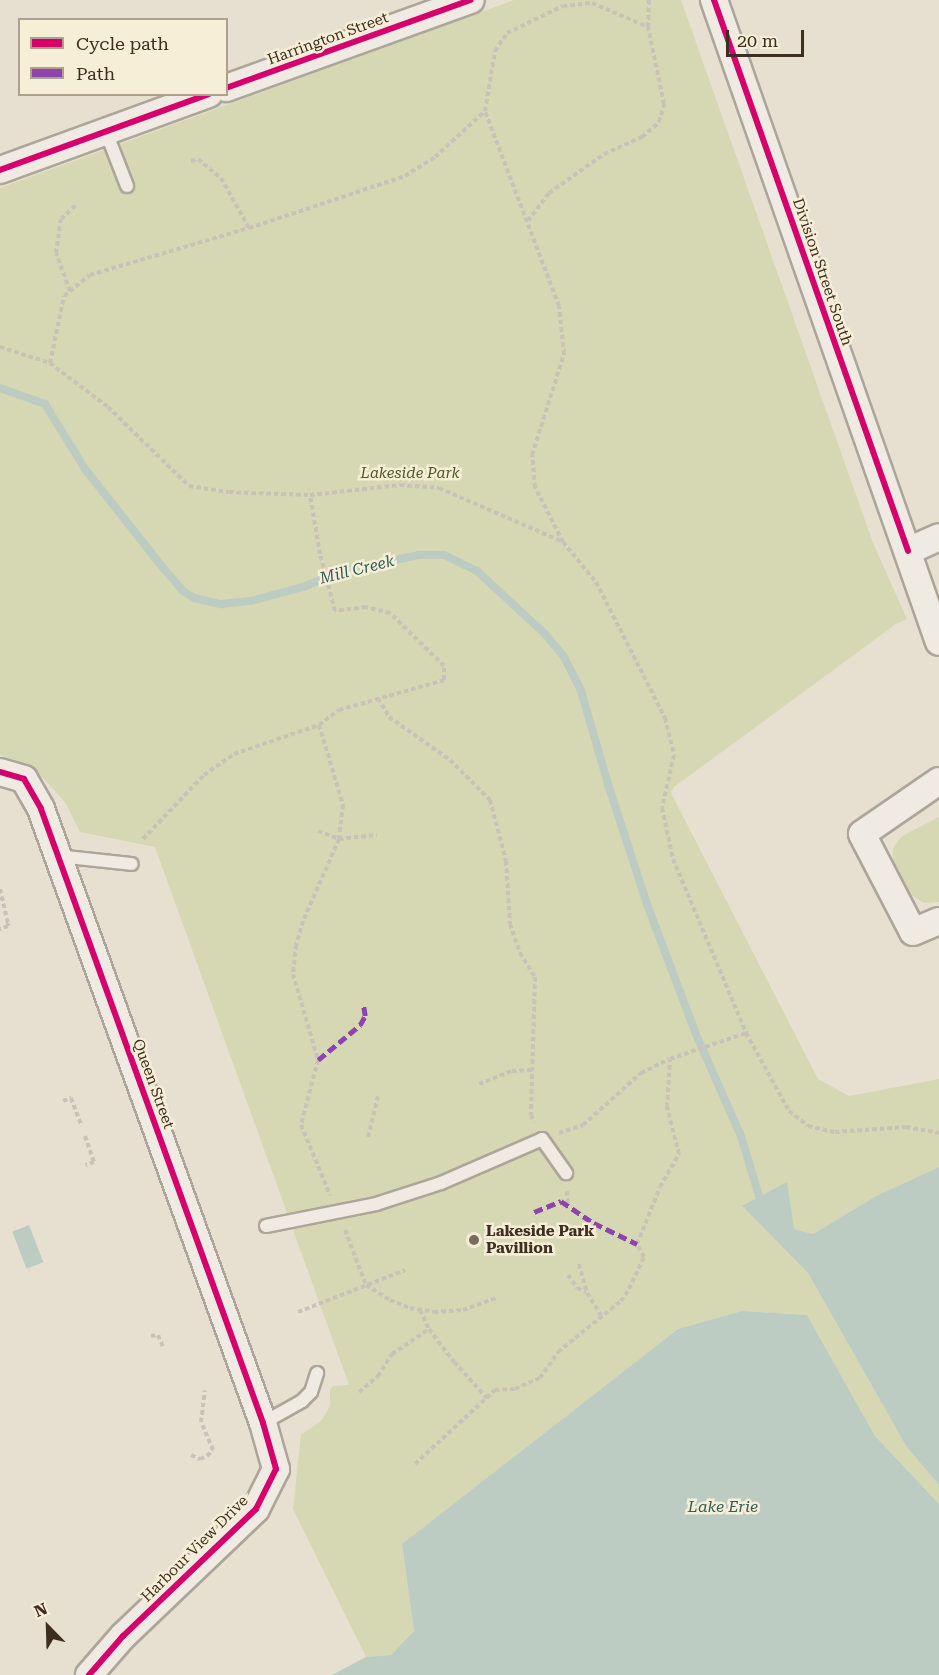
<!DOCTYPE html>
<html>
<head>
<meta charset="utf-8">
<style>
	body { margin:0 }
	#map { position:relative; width:939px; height:1675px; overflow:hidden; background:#e7e0d1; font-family:"Roboto Serif",serif }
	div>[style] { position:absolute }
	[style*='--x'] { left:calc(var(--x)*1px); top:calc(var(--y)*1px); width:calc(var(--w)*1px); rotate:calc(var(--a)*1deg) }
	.green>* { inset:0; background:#d6d7b3 }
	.water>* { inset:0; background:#bcccc2; transform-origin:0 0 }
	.stream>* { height:8px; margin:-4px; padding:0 4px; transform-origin:4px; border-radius:4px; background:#bcccc2 }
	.path>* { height:4px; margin-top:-2px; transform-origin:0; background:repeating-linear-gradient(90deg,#c8c2b9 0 4.5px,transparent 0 7.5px) }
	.roads { filter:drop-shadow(2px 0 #ada599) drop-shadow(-2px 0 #ada599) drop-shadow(0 2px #ada599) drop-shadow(0 -2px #ada599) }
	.service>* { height:12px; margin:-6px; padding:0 6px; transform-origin:6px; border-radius:6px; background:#efebe3 }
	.minor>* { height:26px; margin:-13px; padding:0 13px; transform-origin:13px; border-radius:13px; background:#efebe3 }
	.quiet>* { height:4.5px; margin-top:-2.25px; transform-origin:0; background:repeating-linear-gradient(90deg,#8e44ad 0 9px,transparent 0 13.5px) }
	.cycleway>* { height:6px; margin:-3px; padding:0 3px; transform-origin:3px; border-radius:3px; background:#d6006c }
	.dots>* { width:16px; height:16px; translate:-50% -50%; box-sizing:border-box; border:3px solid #f7eed8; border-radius:50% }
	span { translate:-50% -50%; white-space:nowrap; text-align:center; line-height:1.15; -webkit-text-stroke:5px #f7eed8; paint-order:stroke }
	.street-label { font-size:15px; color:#3d2e20 }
	.park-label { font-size:15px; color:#4d5a26; font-style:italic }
	.poi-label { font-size:15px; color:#3d2e20; font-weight:700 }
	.left { translate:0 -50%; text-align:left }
	.water-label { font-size:16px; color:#2f5d5a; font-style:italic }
	.legend { position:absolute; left:18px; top:18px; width:210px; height:78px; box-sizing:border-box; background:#f7eed8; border:2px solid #ada18e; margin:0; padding:8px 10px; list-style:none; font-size:18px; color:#3d2e20 }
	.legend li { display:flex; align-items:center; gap:12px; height:30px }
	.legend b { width:30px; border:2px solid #ada18e }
	.north { position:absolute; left:18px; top:1597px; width:60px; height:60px; -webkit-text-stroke:4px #f7eed8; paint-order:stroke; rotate:337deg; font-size:16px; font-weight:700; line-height:24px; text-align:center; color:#3d2e20 }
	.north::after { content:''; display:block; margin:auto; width:21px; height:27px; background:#3d2e20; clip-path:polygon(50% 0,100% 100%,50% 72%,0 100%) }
	.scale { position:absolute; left:726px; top:30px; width:78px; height:27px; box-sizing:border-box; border:3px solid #3d2e20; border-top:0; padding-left:8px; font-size:18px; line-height:21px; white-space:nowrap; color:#3d2e20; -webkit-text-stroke:4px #f7eed8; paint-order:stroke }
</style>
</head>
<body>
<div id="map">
	<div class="green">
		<div style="clip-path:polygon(514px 0,681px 0,873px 543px,907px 619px,896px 624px,674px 787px,671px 793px,818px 1079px,849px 1096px,939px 1079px,939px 1167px,876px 1196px,813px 1234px,794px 1229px,742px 1206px,808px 1273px,906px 1446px,939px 1485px,939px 1504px,875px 1436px,807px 1315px,742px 1311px,678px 1329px,402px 1544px,414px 1631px,391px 1655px,366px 1657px,293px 1509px,301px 1435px,322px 1420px,330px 1406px,330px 1390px,333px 1386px,349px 1385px,155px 847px,80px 832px,65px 802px,43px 778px,18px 761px,0 755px,0 188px)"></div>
		<div style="clip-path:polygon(939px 817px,939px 902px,924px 903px,908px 893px,893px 864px,893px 848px,902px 836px)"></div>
	</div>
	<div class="water">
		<div style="clip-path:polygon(939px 1167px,939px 1485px,906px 1446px,808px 1273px,742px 1206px,787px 1182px,794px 1229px,813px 1234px,876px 1196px)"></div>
		<div style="left:29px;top:1225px;width:40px;height:18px;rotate:69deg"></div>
		<div style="clip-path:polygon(742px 1311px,807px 1315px,875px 1436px,939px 1504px,939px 1675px,332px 1675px,366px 1657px,391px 1655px,414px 1631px,402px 1544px,678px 1329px)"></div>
	</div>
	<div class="stream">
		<div style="--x:0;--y:388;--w:48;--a:19.6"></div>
		<div style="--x:45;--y:404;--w:76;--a:58.4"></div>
		<div style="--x:85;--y:469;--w:127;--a:51.7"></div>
		<div style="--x:164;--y:569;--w:29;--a:49"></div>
		<div style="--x:183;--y:591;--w:13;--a:32"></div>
		<div style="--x:194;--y:598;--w:28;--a:13"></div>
		<div style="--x:221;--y:604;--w:30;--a:-6"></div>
		<div style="--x:251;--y:601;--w:54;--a:-15.1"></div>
		<div style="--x:303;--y:587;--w:43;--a:-21.8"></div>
		<div style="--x:343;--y:571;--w:78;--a:-11.9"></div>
		<div style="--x:419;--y:555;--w:25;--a:0"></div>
		<div style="--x:444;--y:555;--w:37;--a:26"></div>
		<div style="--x:477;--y:571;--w:93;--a:42.8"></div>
		<div style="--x:545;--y:634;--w:30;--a:50"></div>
		<div style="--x:564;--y:657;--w:38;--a:63"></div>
		<div style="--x:581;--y:691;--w:97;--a:73.8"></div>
		<div style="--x:608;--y:784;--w:129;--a:72"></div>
		<div style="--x:648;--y:907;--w:141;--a:69.3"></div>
		<div style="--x:698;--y:1039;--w:106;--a:66.1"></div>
		<div style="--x:741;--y:1136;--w:63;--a:73.3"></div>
	</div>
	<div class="path">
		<div style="--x:191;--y:161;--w:7;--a:-16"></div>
		<div style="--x:198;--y:159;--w:30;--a:40"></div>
		<div style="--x:221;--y:178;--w:57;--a:60.8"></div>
		<div style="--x:528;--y:221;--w:35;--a:-53"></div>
		<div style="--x:549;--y:193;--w:67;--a:-35.3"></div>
		<div style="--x:604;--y:154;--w:42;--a:-24.1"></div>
		<div style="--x:642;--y:137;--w:23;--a:-41"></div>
		<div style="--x:659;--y:122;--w:19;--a:-74"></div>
		<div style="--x:664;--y:104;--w:79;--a:-101.7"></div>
		<div style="--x:648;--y:27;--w:27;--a:-88"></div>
		<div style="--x:70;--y:291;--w:40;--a:-110.2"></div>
		<div style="--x:56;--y:253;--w:34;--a:-82"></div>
		<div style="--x:61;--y:219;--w:21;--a:-43"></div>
		<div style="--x:0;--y:347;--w:52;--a:17.7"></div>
		<div style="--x:50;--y:363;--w:73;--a:37.2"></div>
		<div style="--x:108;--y:407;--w:113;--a:44.3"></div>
		<div style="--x:189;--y:486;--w:40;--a:8.5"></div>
		<div style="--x:229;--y:492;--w:81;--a:2.1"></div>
		<div style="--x:310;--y:495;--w:91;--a:-6.3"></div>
		<div style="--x:400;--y:485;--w:39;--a:4"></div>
		<div style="--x:439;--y:488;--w:135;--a:23.5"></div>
		<div style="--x:563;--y:542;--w:52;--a:50.5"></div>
		<div style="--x:596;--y:582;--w:153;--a:63.1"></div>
		<div style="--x:665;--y:718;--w:38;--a:76"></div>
		<div style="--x:674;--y:755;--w:54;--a:102.8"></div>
		<div style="--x:662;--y:808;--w:52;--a:77.8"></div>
		<div style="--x:673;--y:859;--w:189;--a:67.2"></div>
		<div style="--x:746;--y:1033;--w:89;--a:61.1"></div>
		<div style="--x:789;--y:1111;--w:24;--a:38"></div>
		<div style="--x:808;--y:1126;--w:28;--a:13"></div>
		<div style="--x:835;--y:1132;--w:71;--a:-4"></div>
		<div style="--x:906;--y:1127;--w:34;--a:10"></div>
		<div style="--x:50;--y:363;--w:68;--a:-78.2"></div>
		<div style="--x:64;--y:296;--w:33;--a:-39"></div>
		<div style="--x:90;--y:275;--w:166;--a:-16.5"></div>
		<div style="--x:249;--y:228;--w:164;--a:-18.4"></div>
		<div style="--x:405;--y:176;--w:36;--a:-32"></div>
		<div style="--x:435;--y:157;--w:68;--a:-42.6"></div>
		<div style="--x:563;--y:542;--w:62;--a:-117"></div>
		<div style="--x:535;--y:487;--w:32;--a:-95"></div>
		<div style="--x:532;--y:455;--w:106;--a:-72.4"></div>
		<div style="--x:564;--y:354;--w:48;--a:-95.9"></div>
		<div style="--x:559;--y:306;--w:209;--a:-110.8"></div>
		<div style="--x:485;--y:111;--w:61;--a:-80.5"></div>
		<div style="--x:495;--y:51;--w:22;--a:-56"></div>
		<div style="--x:507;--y:33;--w:62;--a:-25.7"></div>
		<div style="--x:563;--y:6;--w:29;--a:-6"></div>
		<div style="--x:592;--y:3;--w:61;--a:23.2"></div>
		<div style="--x:378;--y:698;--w:22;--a:60"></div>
		<div style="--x:389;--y:717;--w:75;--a:35.2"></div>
		<div style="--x:450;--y:760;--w:57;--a:45"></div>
		<div style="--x:490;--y:800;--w:63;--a:75.3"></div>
		<div style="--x:506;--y:861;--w:63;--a:86.4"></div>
		<div style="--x:510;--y:924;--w:31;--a:71"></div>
		<div style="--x:520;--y:953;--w:28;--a:58"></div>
		<div style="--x:535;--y:977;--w:138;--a:91.7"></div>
		<div style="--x:531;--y:1115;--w:8;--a:67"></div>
		<div style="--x:319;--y:725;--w:84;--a:73.3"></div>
		<div style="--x:343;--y:805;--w:34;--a:97"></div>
		<div style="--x:339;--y:839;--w:90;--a:113.7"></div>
		<div style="--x:303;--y:921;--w:25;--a:106"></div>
		<div style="--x:296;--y:945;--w:29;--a:96"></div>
		<div style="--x:293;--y:974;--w:90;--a:73.8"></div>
		<div style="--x:318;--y:1060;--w:67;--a:104.7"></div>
		<div style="--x:301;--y:1125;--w:76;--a:67.5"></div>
		<div style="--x:318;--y:831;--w:22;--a:21"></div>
		<div style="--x:339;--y:839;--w:38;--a:-6"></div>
		<div style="--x:143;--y:839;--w:88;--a:-46.4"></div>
		<div style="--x:204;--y:775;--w:37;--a:-35"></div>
		<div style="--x:234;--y:754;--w:90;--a:-18.8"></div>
		<div style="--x:319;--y:725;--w:25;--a:-37"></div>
		<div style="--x:339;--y:710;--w:109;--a:-15.9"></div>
		<div style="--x:444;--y:680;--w:14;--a:-90"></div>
		<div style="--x:444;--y:666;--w:76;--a:-135.5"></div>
		<div style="--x:390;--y:613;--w:25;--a:-166"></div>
		<div style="--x:366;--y:607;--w:31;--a:173"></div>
		<div style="--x:335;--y:611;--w:59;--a:-104.7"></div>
		<div style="--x:320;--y:554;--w:60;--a:-99.6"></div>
		<div style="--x:0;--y:889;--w:35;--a:77"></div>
		<div style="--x:8;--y:923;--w:3;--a:90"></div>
		<div style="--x:8;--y:926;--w:9;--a:159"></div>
		<div style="--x:479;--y:1084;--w:35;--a:-22"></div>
		<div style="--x:512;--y:1071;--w:20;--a:-3"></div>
		<div style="--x:63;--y:1101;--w:9;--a:-21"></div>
		<div style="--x:71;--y:1098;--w:30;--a:69"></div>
		<div style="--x:559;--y:1133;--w:25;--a:-18"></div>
		<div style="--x:583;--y:1125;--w:78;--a:-41.9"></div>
		<div style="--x:641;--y:1073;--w:32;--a:-26"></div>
		<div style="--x:670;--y:1059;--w:80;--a:-18.9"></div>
		<div style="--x:85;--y:1136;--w:28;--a:71"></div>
		<div style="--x:94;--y:1162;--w:9;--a:159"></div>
		<div style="--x:368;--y:1137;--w:42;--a:-76.3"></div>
		<div style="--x:567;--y:1191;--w:15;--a:86"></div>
		<div style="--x:345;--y:1230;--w:59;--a:69.1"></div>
		<div style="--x:366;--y:1285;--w:28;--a:32"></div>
		<div style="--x:390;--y:1300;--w:22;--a:22"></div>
		<div style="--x:410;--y:1308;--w:24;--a:9"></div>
		<div style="--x:434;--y:1312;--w:29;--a:-4"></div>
		<div style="--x:463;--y:1310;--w:35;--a:-20"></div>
		<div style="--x:579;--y:1264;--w:30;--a:75"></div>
		<div style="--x:587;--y:1293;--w:28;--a:58"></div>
		<div style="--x:568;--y:1275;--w:16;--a:55"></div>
		<div style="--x:577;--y:1288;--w:10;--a:24"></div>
		<div style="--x:420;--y:1310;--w:21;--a:65"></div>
		<div style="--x:429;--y:1329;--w:41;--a:52.9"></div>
		<div style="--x:454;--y:1362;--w:49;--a:47.5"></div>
		<div style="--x:298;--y:1312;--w:115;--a:-21.4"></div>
		<div style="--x:151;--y:1336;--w:7;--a:-8"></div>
		<div style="--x:158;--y:1335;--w:13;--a:67"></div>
		<div style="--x:359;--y:1392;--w:25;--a:-40"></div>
		<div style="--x:378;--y:1376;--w:26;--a:-58"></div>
		<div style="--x:392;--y:1354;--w:45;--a:-34"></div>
		<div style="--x:191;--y:1455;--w:10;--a:24"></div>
		<div style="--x:200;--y:1459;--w:8;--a:-23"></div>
		<div style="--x:207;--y:1456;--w:8;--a:-45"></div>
		<div style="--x:213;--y:1450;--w:30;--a:-113"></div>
		<div style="--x:201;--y:1422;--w:32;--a:-83"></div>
		<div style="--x:415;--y:1464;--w:109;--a:-42.8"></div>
		<div style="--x:495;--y:1390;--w:20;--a:-3"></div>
		<div style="--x:515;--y:1389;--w:27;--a:-24"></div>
		<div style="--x:540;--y:1378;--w:32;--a:-55"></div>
		<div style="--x:558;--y:1352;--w:81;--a:-39"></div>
		<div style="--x:621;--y:1301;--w:14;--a:-56"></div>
		<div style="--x:629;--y:1289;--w:35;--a:-65"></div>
		<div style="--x:644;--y:1257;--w:15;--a:-118"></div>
		<div style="--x:637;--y:1244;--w:61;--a:-68"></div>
		<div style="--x:660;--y:1187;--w:38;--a:-60"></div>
		<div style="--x:679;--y:1154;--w:49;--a:-104.3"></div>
		<div style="--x:667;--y:1107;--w:48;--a:-86.4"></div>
	</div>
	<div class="roads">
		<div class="service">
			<div style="--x:106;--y:132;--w:58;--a:68.7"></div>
			<div style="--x:58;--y:856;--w:74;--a:6.2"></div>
			<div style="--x:266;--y:1226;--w:112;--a:-11.3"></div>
			<div style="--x:376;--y:1204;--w:68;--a:-17.9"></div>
			<div style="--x:441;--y:1183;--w:110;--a:-23.5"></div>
			<div style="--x:542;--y:1139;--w:42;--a:54.8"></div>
			<div style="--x:263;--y:1423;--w:45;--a:-29.4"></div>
			<div style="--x:302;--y:1401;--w:13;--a:-45"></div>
			<div style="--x:311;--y:1392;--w:20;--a:-72"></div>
		</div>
		<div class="minor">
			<div style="--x:714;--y:0;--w:680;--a:70.69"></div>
			<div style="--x:226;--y:88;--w:260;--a:-19.8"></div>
			<div style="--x:0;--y:170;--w:222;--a:-20"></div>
			<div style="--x:908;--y:551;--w:34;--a:-24"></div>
			<div style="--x:0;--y:772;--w:25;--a:16"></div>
			<div style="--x:24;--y:779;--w:34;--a:60"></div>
			<div style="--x:41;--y:809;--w:653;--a:70.12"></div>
			<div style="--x:263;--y:1423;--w:48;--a:74.2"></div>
			<div style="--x:276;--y:1469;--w:45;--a:116.6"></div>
			<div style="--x:256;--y:1509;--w:184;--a:136.3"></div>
			<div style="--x:123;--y:1636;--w:52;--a:131.1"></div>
			<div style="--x:939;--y:781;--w:93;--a:145.5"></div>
			<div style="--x:862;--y:834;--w:110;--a:62.5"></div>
			<div style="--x:913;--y:932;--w:28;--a:-23"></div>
		</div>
	</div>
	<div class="quiet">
		<div style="--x:318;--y:1060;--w:55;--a:-39.8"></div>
		<div style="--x:360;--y:1025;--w:10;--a:-61"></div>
		<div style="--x:365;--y:1016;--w:12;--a:-99"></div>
		<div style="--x:534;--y:1212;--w:29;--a:-22"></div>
		<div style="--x:561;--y:1201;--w:40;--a:34"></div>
		<div style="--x:594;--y:1223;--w:48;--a:26"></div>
	</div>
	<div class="cycleway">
		<div style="--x:714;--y:0;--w:584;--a:70.6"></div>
		<div style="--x:226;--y:88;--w:260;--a:-19.8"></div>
		<div style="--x:0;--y:170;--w:222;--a:-20"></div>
		<div style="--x:0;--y:772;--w:25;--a:16"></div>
		<div style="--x:24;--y:779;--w:34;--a:60"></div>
		<div style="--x:41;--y:809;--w:653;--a:70.12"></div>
		<div style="--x:263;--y:1423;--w:48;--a:74.2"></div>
		<div style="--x:276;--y:1469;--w:45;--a:116.6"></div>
		<div style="--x:256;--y:1509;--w:184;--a:136.3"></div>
		<div style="--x:123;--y:1636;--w:52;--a:131.1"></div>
	</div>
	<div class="dots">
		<div style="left:474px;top:1240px;background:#786c5e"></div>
	</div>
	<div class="street-label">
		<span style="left:328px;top:39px;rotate:-20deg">Harrington Street</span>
		<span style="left:822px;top:272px;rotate:71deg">Division Street South</span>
		<span style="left:153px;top:1084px;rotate:70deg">Queen Street</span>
		<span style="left:195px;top:1549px;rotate:-45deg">Harbour View Drive</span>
	</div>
	<div class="park-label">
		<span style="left:410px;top:474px">Lakeside Park</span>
	</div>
	<div class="poi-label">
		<span class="left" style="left:486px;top:1240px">Lakeside Park<br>Pavillion</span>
	</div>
	<div class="water-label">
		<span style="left:357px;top:570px;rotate:-14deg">Mill Creek</span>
		<span style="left:723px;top:1507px">Lake Erie</span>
	</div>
	<ul class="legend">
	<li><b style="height:8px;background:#d6006c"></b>Cycle path</li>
	<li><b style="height:8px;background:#8e44ad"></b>Path</li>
	</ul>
	<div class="north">N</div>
	<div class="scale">20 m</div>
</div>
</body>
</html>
